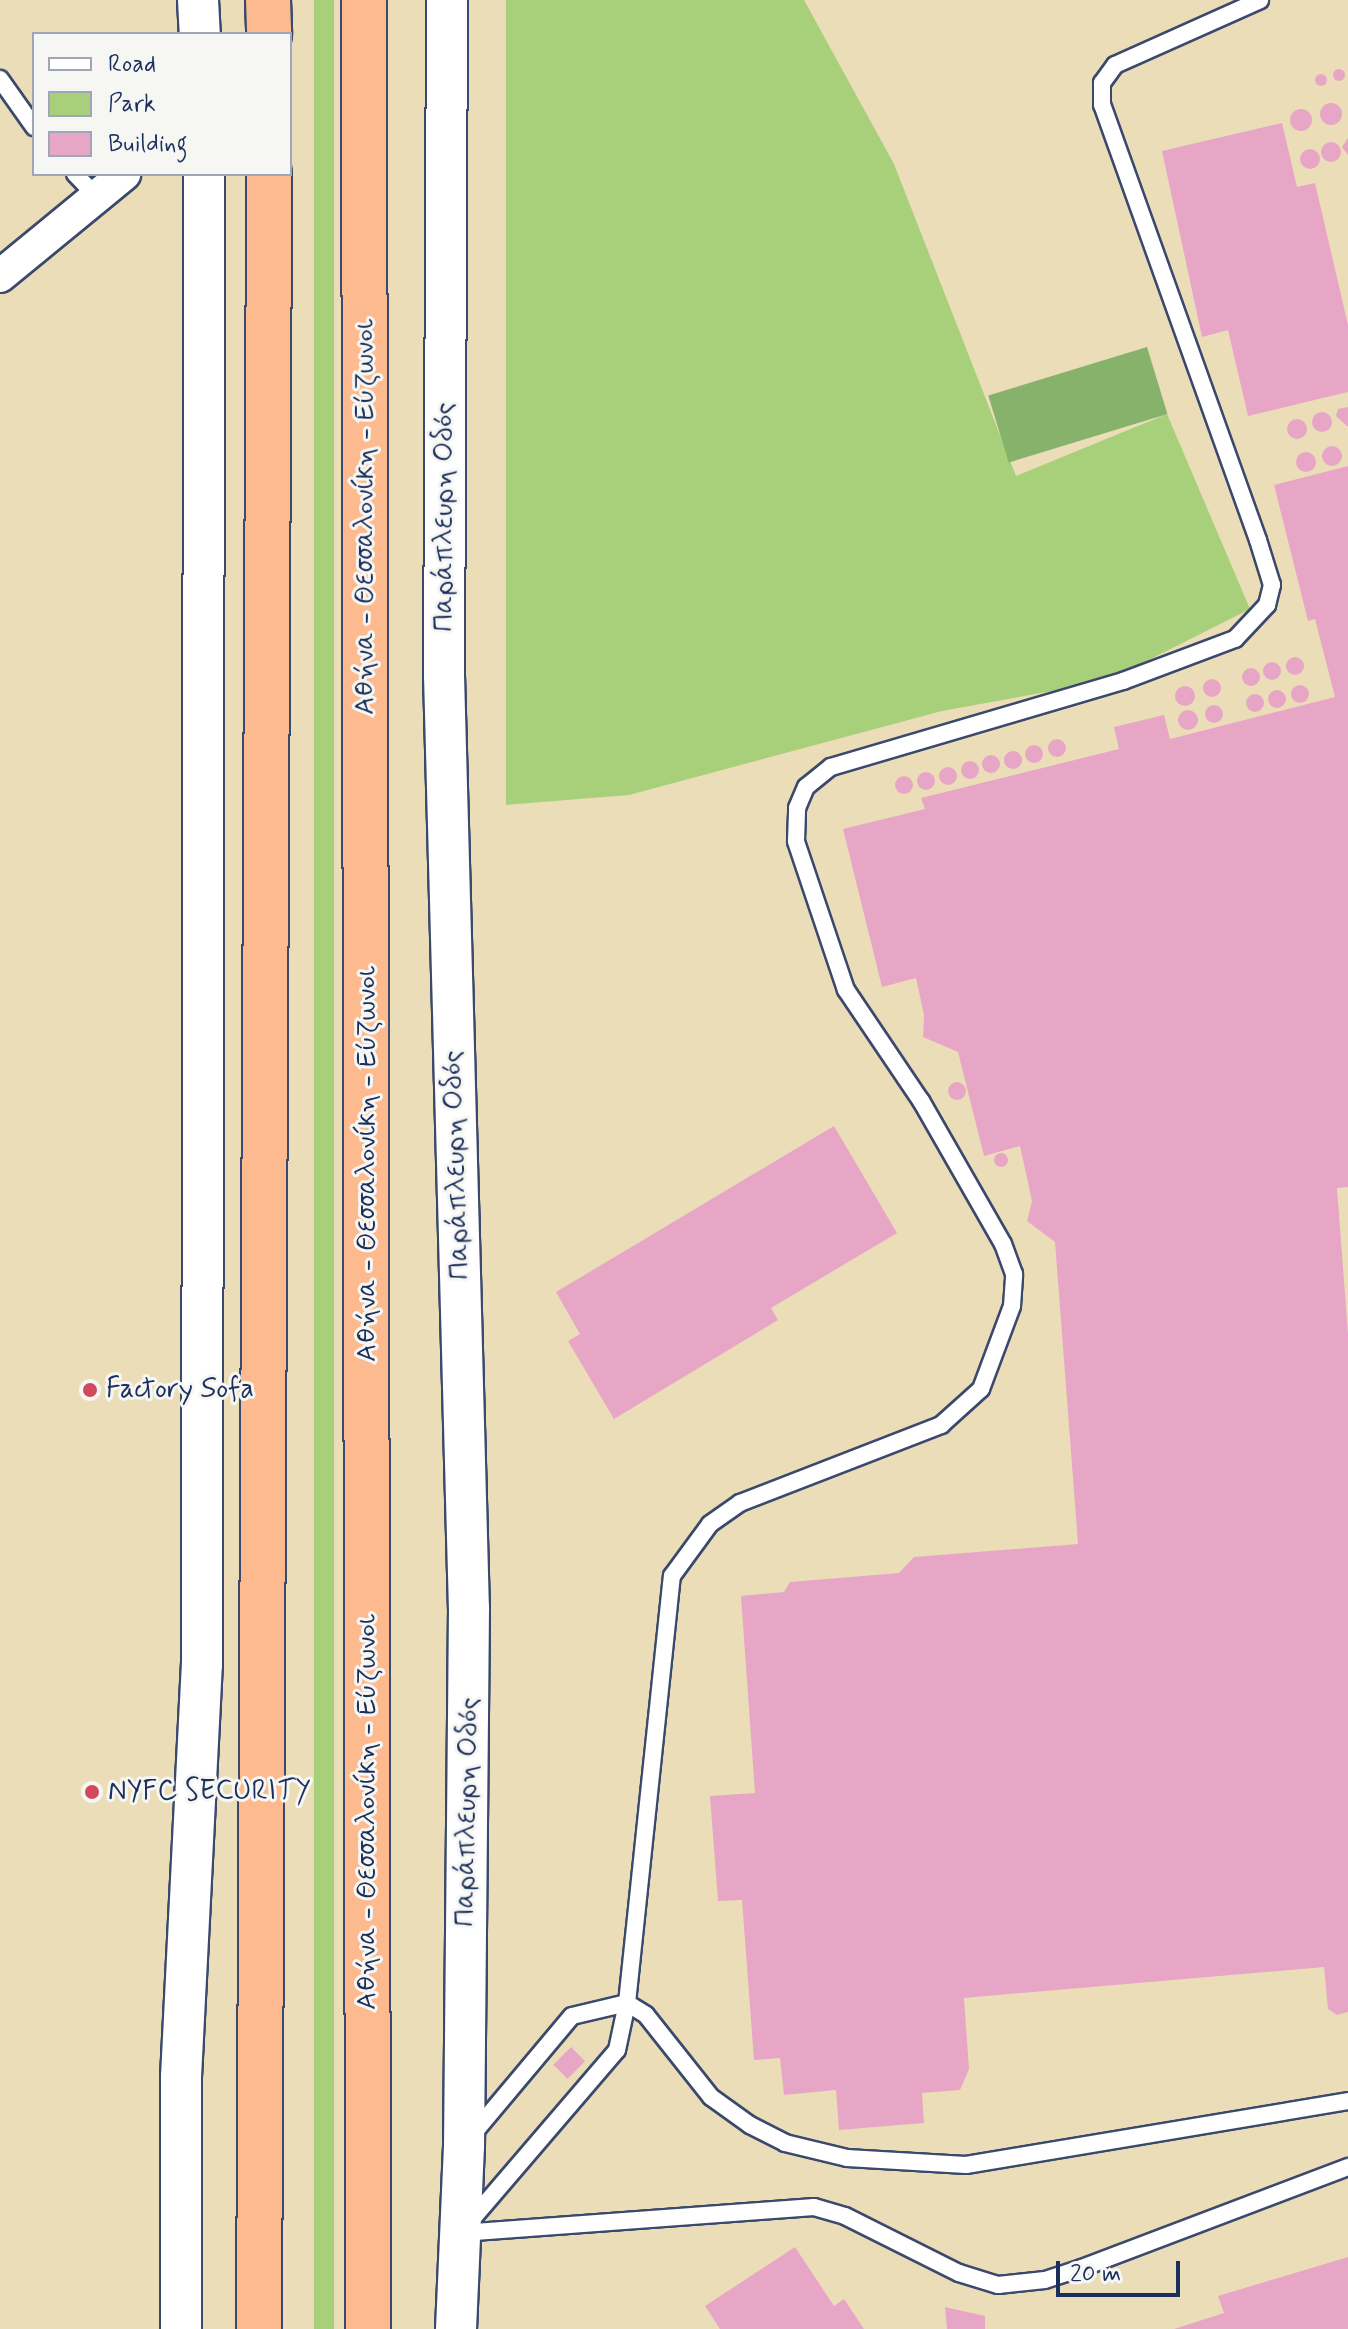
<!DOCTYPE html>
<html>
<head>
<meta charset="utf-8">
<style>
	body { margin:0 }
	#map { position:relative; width:1348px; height:2329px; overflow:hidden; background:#ecddb9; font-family:Mynerve,sans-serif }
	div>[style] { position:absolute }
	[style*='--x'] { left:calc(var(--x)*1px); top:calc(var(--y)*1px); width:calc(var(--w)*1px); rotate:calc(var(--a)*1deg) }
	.green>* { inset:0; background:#a8d07b; transform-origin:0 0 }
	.forest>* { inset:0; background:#86b26b; transform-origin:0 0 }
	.building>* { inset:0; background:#e8a6c6; transform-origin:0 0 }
	.round { border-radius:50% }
	.roads { filter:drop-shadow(2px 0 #3a496c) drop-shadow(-2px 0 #3a496c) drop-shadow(0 2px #3a496c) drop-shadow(0 -2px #3a496c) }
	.service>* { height:16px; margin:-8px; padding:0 8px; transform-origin:8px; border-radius:8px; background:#fff }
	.minor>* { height:32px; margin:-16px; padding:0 16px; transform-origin:16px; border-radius:16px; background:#fff }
	.tertiary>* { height:40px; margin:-20px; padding:0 20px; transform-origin:20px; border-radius:20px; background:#fff }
	.motorway>* { height:44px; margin:-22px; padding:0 22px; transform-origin:22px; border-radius:22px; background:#fcba8e }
	.dots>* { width:22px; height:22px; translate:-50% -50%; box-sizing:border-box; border:4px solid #f6f6f2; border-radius:50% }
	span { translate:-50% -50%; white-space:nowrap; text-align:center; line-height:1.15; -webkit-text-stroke:6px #f6f6f2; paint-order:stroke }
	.street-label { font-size:28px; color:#1b2f5e }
	.poi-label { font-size:28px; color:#1b2f5e }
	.left { translate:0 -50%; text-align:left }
	.legend { position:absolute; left:32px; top:32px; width:260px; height:144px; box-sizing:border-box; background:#f6f6f2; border:2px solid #9ea6b7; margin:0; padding:10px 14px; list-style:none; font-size:24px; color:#1b2f5e }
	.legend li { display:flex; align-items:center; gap:16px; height:40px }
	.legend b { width:40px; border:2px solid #9ea6b7 }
	.scale { position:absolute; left:1056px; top:2261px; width:124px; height:36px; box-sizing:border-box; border:4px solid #1b2f5e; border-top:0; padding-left:10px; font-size:24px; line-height:28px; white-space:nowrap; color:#1b2f5e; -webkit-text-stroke:6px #f6f6f2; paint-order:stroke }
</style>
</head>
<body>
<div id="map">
	<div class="green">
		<div style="left:314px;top:0;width:20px;height:2329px"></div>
		<div style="clip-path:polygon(506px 0,804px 0,894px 164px,1016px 476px,1167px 414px,1250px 609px,1107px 681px,942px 711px,629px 795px,506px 805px)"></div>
	</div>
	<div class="forest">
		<div style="left:1147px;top:347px;width:70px;height:166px;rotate:73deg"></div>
	</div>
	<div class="building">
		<div class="round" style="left:1333px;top:69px;width:12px;height:12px"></div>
		<div class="round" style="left:1315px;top:74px;width:12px;height:12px"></div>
		<div class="round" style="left:1320px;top:103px;width:22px;height:22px"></div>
		<div class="round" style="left:1290px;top:109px;width:22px;height:22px"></div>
		<div style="clip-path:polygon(1282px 123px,1297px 187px,1315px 183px,1348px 325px,1348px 392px,1248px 416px,1228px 330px,1202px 337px,1162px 151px)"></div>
		<div style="clip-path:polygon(1348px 138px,1348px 155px,1342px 147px)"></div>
		<div class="round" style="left:1321px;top:142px;width:20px;height:20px"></div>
		<div class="round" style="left:1300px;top:149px;width:20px;height:20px"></div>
		<div style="clip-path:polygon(1348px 407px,1348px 426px,1347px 426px,1336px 416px,1338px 409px)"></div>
		<div class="round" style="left:1312px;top:412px;width:20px;height:20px"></div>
		<div class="round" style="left:1287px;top:419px;width:20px;height:20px"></div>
		<div class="round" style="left:1322px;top:446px;width:20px;height:20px"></div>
		<div class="round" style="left:1296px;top:452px;width:20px;height:20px"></div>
		<div style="clip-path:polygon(1348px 466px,1348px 1187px,1337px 1188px,1348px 1334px,1348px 2012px,1337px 2015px,1328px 2009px,1324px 1967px,964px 1998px,969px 2069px,960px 2090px,922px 2093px,924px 2123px,839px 2130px,836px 2090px,784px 2095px,780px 2058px,754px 2060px,742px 1900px,718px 1901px,710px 1796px,755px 1793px,741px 1596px,784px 1592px,790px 1582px,899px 1573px,914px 1557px,1078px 1544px,1055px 1242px,1027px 1221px,1032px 1201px,1020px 1146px,984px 1156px,958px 1052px,923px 1037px,924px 1015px,916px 978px,882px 987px,843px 829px,925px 809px,921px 798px,1119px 749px,1114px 727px,1164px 715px,1170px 739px,1335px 697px,1315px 619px,1308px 621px,1274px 485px)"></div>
		<div class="round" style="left:1286px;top:657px;width:18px;height:18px"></div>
		<div class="round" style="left:1263px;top:662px;width:18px;height:18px"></div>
		<div class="round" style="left:1242px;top:668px;width:18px;height:18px"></div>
		<div class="round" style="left:1203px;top:679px;width:18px;height:18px"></div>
		<div class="round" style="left:1291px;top:685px;width:18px;height:18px"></div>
		<div class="round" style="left:1175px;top:686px;width:20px;height:20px"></div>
		<div class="round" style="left:1268px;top:690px;width:18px;height:18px"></div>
		<div class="round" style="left:1246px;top:694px;width:18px;height:18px"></div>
		<div class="round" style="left:1205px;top:705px;width:18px;height:18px"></div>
		<div class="round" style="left:1178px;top:710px;width:20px;height:20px"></div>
		<div class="round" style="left:1048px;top:739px;width:18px;height:18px"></div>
		<div class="round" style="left:1025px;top:745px;width:18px;height:18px"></div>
		<div class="round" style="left:1004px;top:751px;width:18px;height:18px"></div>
		<div class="round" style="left:982px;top:755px;width:18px;height:18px"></div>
		<div class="round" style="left:961px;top:761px;width:18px;height:18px"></div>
		<div class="round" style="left:939px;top:767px;width:18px;height:18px"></div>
		<div class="round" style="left:917px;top:772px;width:18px;height:18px"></div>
		<div class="round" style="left:895px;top:776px;width:18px;height:18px"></div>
		<div class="round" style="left:948px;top:1082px;width:18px;height:18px"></div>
		<div style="clip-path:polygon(834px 1126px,897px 1233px,771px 1308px,778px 1320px,614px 1419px,568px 1341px,580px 1334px,556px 1292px)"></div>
		<div class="round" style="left:994px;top:1153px;width:14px;height:14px"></div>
		<div style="left:571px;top:2047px;width:20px;height:25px;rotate:45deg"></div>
		<div style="clip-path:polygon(795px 2247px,834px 2306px,844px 2299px,864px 2329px,720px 2329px,705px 2306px)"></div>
		<div style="clip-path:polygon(1348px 2257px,1348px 2329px,1174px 2329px,1224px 2313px,1218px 2296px)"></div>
		<div style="clip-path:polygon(945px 2307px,985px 2316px,985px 2329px,947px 2329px)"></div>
	</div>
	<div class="roads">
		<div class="service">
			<div style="--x:0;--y:79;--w:59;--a:54.7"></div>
			<div style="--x:75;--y:174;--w:32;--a:46"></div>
			<div style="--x:472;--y:2135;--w:155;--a:-50"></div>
			<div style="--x:572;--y:2016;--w:57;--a:-13.3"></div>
			<div style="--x:627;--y:2003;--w:22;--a:32"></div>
			<div style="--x:646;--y:2015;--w:105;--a:51.6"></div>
			<div style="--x:711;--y:2097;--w:48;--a:35.7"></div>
			<div style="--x:750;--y:2125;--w:39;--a:27"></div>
			<div style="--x:785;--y:2143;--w:64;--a:13.6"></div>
			<div style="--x:847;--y:2158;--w:119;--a:3.4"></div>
			<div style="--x:966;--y:2165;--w:387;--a:-9.5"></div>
			<div style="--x:467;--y:2225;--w:230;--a:-49.4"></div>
			<div style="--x:617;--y:2050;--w:48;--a:-78"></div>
			<div style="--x:627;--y:2003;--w:429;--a:-84"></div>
			<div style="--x:672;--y:1576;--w:64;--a:-53.8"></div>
			<div style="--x:710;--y:1524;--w:37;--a:-35"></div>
			<div style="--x:740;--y:1503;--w:216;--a:-21.2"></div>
			<div style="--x:941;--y:1425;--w:54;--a:-42"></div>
			<div style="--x:981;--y:1389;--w:89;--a:-69.5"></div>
			<div style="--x:1012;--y:1306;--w:32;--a:-86"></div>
			<div style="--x:1014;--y:1274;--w:32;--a:-110"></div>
			<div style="--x:1003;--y:1244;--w:165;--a:-119.8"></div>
			<div style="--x:921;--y:1101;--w:134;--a:-124"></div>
			<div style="--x:846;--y:990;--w:157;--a:-108.6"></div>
			<div style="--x:796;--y:841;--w:33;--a:-88"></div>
			<div style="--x:797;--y:808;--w:23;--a:-67"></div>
			<div style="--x:806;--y:787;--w:32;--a:-39"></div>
			<div style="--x:831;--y:767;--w:304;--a:-16.4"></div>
			<div style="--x:1123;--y:681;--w:120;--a:-20.6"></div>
			<div style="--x:1235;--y:639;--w:47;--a:-46.7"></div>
			<div style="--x:1267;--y:605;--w:21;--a:-76"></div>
			<div style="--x:1272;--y:585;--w:47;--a:-107.3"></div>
			<div style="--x:1258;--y:540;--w:462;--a:-109.7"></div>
			<div style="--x:1102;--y:105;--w:22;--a:-90"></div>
			<div style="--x:1102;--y:83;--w:22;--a:-54"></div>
			<div style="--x:1115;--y:65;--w:159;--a:-24.1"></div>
			<div style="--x:461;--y:2233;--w:354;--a:-4.2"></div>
			<div style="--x:814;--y:2207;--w:32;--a:16"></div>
			<div style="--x:845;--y:2216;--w:127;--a:26.6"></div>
			<div style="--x:959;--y:2273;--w:41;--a:17.1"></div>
			<div style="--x:998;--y:2285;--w:47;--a:-6.1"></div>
			<div style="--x:1045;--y:2280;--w:39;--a:-18"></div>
			<div style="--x:1082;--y:2268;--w:285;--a:-20.8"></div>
		</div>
		<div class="minor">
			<div style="--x:0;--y:276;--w:161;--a:-39.4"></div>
		</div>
		<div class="tertiary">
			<div style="--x:198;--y:0;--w:34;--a:87"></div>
			<div style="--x:447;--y:0;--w:675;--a:90.25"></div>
			<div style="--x:444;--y:675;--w:933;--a:88.47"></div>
			<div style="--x:469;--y:1608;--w:538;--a:90.53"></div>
			<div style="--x:464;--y:2146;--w:183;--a:92.5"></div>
			<div style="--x:181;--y:2329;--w:252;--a:-90"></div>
			<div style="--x:181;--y:2077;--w:414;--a:-87.1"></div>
			<div style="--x:202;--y:1664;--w:1490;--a:-89.92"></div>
		</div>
		<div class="motorway">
			<div style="--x:268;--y:0;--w:34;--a:88"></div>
			<div style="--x:364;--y:0;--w:2329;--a:89.9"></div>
			<div style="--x:259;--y:2329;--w:2155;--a:-89.73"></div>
		</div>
	</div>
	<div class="dots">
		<div style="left:90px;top:1390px;background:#d1495b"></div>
		<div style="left:92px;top:1792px;background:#d1495b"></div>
	</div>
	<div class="street-label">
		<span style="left:366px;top:517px;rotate:-90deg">Αθήνα - Θεσσαλονίκη - Εύζωνοι</span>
		<span style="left:445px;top:517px;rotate:-90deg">Παράπλευρη Οδός</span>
		<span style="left:368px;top:1164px;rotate:-90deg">Αθήνα - Θεσσαλονίκη - Εύζωνοι</span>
		<span style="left:457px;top:1165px;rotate:-92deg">Παράπλευρη Οδός</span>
		<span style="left:368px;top:1812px;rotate:-90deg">Αθήνα - Θεσσαλονίκη - Εύζωνοι</span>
		<span style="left:468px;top:1812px;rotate:-89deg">Παράπλευρη Οδός</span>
	</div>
	<div class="poi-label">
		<span class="left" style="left:106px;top:1390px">Factory Sofa</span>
		<span class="left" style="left:108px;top:1792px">NYFC SECURITY</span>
	</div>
	<ul class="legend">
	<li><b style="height:10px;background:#fff"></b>Road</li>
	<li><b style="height:22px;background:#a8d07b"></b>Park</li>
	<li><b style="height:22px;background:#e8a6c6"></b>Building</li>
	</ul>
	<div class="scale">20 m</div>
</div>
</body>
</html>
